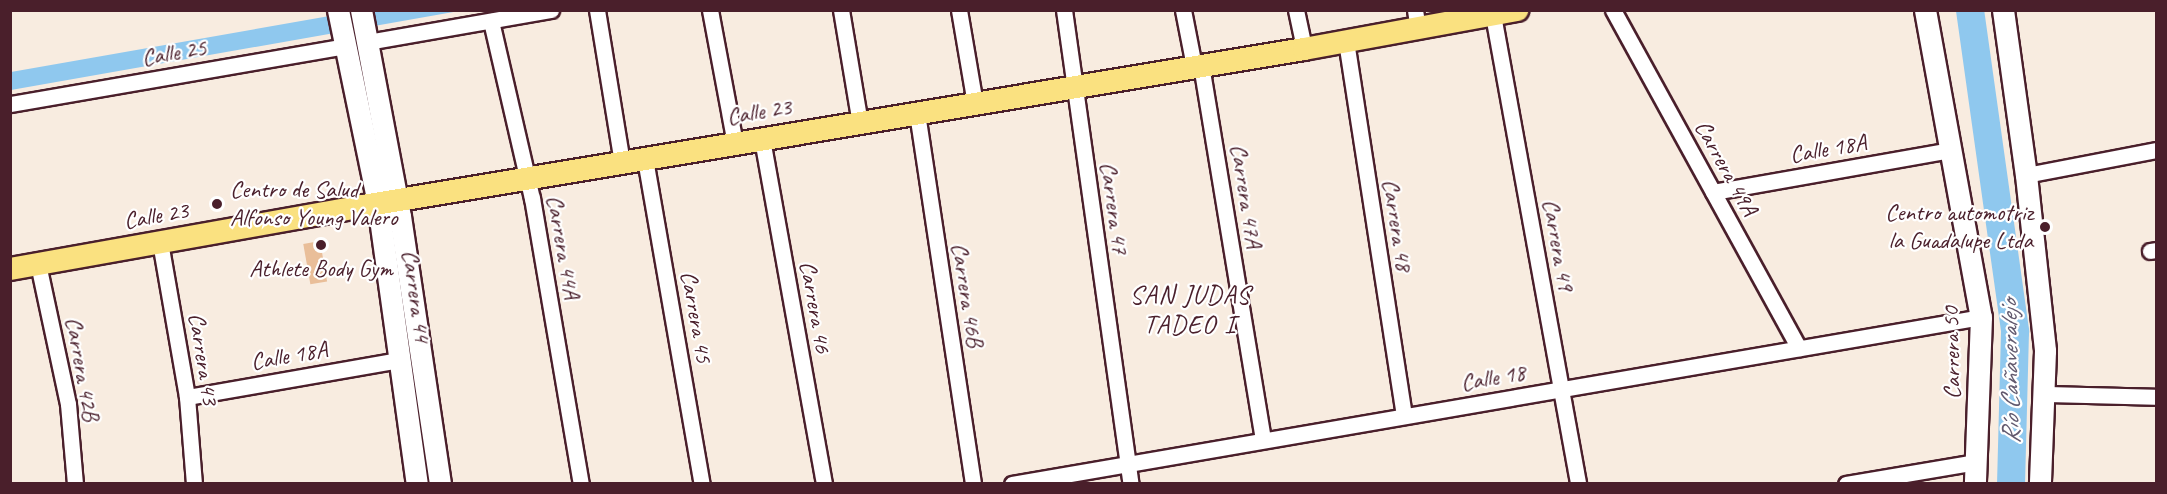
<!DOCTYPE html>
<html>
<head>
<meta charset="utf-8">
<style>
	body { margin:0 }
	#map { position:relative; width:2167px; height:494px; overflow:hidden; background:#f8ece0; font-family:Caveat,sans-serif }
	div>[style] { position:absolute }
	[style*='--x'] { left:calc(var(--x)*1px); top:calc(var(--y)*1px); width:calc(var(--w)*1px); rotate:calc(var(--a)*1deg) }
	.water>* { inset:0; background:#8fc8ee }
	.river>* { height:28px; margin:-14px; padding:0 14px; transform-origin:14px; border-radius:14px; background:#8fc8ee }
	.building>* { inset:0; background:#e9be99; transform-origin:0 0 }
	.roads { filter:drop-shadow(2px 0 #4a1f2b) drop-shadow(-2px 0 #4a1f2b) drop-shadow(0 2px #4a1f2b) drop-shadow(0 -2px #4a1f2b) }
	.minor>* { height:15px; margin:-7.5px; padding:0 7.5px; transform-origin:7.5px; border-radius:7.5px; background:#fff }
	.secondary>* { height:21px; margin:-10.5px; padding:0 10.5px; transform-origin:10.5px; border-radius:10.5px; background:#fff }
	.primary>* { height:22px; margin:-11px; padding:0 11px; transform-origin:11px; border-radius:11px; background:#fae180 }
	.dots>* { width:16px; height:16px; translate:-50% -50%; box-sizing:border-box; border:3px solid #fff; border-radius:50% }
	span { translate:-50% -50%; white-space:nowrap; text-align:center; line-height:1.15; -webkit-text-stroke:4.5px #fff; paint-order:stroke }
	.street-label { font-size:24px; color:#4a1f2b }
	.poi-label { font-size:24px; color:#4a1f2b }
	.left { translate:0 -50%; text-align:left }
	.right { translate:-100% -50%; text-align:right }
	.neighbourhood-label { font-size:26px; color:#4a1f2b; letter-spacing:1.5px }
	.water-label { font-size:26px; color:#625a6f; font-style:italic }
	.frame { position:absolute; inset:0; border:12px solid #4a1f2b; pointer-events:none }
</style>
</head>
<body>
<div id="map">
	<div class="water">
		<div style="clip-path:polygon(358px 11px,459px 11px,11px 90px,11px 72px)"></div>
	</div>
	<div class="river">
		<div style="--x:1970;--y:10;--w:325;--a:82"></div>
		<div style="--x:2015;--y:332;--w:152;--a:91.5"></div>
	</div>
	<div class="building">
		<div style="left:320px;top:241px;width:41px;height:17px;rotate:80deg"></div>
	</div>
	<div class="roads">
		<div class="minor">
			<div style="--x:597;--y:10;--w:155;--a:80.7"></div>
			<div style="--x:710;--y:10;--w:136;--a:79.4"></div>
			<div style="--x:841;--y:10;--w:115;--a:80.5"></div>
			<div style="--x:959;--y:10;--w:95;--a:80.3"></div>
			<div style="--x:1064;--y:10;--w:479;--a:82"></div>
			<div style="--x:1183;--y:10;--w:57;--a:78.9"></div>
			<div style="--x:1296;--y:10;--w:40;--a:78"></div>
			<div style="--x:1415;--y:10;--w:18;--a:81"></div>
			<div style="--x:1613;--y:10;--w:386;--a:61.2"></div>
			<div style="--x:1493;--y:15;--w:477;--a:79.7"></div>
			<div style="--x:491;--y:21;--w:182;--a:77"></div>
			<div style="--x:532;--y:198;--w:290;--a:80.3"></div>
			<div style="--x:1346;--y:41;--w:379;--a:81.2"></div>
			<div style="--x:367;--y:42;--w:187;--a:-9.9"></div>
			<div style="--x:1201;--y:65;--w:380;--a:80.6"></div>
			<div style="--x:10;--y:104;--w:340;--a:-9.8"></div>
			<div style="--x:917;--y:113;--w:375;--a:81.4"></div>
			<div style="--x:762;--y:139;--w:351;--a:79.8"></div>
			<div style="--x:645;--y:159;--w:330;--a:80.1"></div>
			<div style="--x:2026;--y:175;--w:132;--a:-10.9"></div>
			<div style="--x:1713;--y:192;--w:242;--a:-10"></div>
			<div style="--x:160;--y:242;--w:157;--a:80.1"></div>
			<div style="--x:187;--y:397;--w:87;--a:85.4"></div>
			<div style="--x:2150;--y:251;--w:6;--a:-9"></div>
			<div style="--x:38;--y:264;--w:143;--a:77.9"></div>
			<div style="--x:68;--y:404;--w:80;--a:85"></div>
			<div style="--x:2045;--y:394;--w:111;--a:1.5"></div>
			<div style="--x:187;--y:397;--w:215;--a:-9.9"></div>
			<div style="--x:1012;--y:484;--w:983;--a:-9.78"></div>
			<div style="--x:1846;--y:484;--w:132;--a:-9.6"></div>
		</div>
		<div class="secondary">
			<div style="--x:338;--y:10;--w:198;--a:78.3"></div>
			<div style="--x:378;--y:204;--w:283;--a:82.1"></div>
			<div style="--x:361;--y:10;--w:210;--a:79.3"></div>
			<div style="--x:400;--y:216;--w:271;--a:81.5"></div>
			<div style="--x:1925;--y:10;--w:312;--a:79.7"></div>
			<div style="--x:1981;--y:317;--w:167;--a:92.1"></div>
			<div style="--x:2003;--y:10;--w:167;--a:82.1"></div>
			<div style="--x:2026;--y:175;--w:177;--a:83.8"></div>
			<div style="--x:2045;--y:351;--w:133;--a:92.2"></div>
		</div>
		<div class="primary">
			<div style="--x:10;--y:269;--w:359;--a:-10.1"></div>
			<div style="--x:363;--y:206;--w:954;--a:-9.47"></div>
			<div style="--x:1304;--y:49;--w:217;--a:-10.4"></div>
		</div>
	</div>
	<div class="dots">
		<div style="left:217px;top:204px;background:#4a1f2b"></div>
		<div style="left:2045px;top:227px;background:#4a1f2b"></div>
		<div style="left:321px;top:245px;background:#4a1f2b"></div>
	</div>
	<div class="street-label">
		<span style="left:174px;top:53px;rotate:-10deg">Calle 25</span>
		<span style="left:759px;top:112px;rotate:-10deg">Calle 23</span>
		<span style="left:1828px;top:149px;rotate:-10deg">Calle 18A</span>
		<span style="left:1726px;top:168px;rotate:61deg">Carrera 49A</span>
		<span style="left:1246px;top:196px;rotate:81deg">Carrera 47A</span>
		<span style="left:1114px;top:208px;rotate:82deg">Carrera 47</span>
		<span style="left:156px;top:216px;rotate:-10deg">Calle 23</span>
		<span style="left:1397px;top:225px;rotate:81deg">Carrera 48</span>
		<span style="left:1558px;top:245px;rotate:80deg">Carrera 49</span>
		<span style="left:563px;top:247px;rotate:80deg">Carrera 44A</span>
		<span style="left:967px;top:295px;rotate:81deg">Carrera 46B</span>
		<span style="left:416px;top:296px;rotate:82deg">Carrera 44</span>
		<span style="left:815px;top:307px;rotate:80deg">Carrera 46</span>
		<span style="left:696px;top:317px;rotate:80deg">Carrera 45</span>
		<span style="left:1952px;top:353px;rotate:-91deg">Carrera 50</span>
		<span style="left:289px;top:356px;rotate:-10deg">Calle 18A</span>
		<span style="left:203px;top:359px;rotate:81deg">Carrera 43</span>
		<span style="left:82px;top:369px;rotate:80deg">Carrera 42B</span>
		<span style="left:1493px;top:378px;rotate:-10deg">Calle 18</span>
	</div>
	<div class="poi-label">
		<span class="left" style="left:230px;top:204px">Centro de Salud<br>Alfonso Young Valero</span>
		<span class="right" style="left:2033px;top:227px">Centro automotriz<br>la Guadalupe Ltda</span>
		<span style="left:321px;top:269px">Athlete Body Gym</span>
	</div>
	<div class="neighbourhood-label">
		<span style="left:1190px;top:310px">SAN JUDAS<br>TADEO I</span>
	</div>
	<div class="water-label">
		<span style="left:2010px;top:372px;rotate:-91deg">Río Cañaveralejo</span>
	</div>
	<div class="frame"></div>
</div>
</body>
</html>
